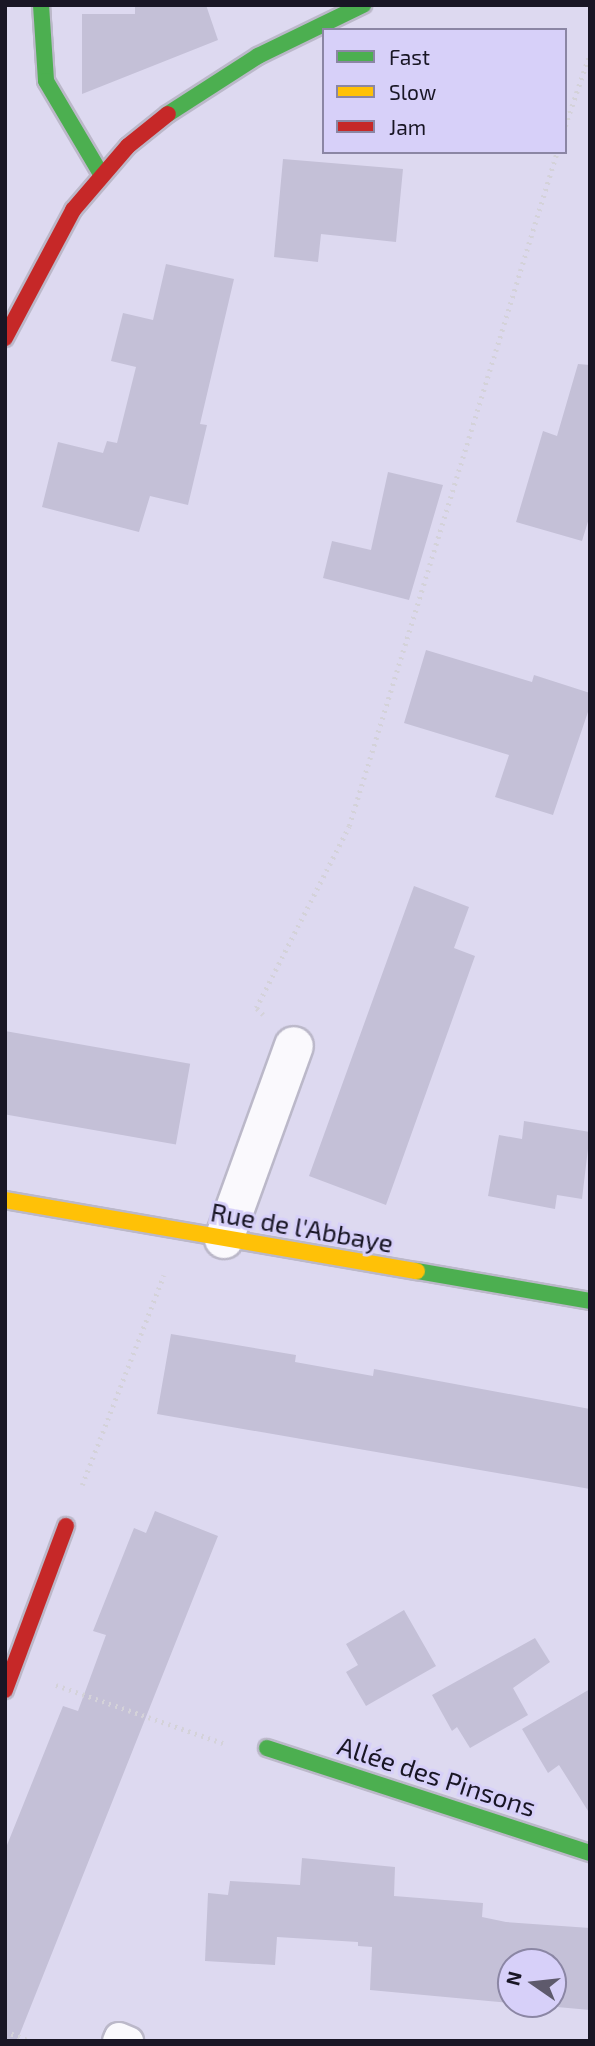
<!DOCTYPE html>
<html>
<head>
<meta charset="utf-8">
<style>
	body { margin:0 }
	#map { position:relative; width:595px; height:2046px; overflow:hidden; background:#ddd9f0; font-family:"Exo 2",sans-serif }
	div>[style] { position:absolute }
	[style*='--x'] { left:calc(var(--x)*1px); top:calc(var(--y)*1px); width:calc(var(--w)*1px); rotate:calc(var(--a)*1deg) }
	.building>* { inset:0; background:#c4c0d7; transform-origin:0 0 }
	.path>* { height:4.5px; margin-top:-2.25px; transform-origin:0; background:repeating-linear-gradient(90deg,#d4d2d9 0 2px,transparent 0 7px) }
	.roads { filter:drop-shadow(2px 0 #bbb8c9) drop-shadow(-2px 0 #bbb8c9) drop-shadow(0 2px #bbb8c9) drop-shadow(0 -2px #bbb8c9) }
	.lane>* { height:28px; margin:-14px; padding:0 14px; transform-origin:14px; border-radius:14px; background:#faf9fd }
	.street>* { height:38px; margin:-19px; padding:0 19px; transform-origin:19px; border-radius:19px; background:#faf9fd }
	.fast>* { height:16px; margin:-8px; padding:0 8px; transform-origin:8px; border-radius:8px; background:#4caf50 }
	.slow>* { height:16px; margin:-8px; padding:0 8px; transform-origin:8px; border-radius:8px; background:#ffc107 }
	.jam>* { height:16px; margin:-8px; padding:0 8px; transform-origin:8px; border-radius:8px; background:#c62828 }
	span { translate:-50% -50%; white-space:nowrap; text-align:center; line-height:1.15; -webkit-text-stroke:6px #d7d0f9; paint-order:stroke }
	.street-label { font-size:26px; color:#191625 }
	.frame { position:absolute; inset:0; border:7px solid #191625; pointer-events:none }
	.legend { position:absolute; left:322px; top:28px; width:245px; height:126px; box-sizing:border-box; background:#d7d0f9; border:2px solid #8b86a4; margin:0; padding:9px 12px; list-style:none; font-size:21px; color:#191625 }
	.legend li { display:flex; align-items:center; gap:14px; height:35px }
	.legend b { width:35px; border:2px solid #8b86a4 }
	.north { position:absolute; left:497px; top:1948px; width:70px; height:70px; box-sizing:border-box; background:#d7d0f9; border:2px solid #8b86a4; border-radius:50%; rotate:284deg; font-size:19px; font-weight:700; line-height:28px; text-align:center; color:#191625 }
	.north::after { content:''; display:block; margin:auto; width:24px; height:32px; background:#5e5a6c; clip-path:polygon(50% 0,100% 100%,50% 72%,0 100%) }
</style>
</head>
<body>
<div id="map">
	<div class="building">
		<div style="clip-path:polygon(135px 5px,206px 5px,218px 40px,82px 94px,82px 14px,135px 14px)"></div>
		<div style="clip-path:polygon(283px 159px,403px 169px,396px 242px,321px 234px,318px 262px,274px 257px)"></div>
		<div style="clip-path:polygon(166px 264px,234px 279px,200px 424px,207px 425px,188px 505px,150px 496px,139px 532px,42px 507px,58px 442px,103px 453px,107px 441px,117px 443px,136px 367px,111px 361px,123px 313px,153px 320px)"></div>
		<div style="clip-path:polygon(578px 364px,590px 365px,590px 515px,582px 541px,516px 522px,543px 431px,557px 436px)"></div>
		<div style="clip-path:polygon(388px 472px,443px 485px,409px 600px,323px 578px,332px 541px,371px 550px)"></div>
		<div style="clip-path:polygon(426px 650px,532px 682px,534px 675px,590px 693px,590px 706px,553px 815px,495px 797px,509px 755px,404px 723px)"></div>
		<div style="clip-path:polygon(414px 886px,469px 907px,454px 948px,475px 956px,386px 1205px,309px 1176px)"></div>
		<div style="left:5px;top:1031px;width:188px;height:82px;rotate:10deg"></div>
		<div style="clip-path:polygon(524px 1121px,590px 1132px,582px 1199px,557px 1195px,555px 1209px,488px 1196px,499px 1135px,522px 1139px)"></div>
		<div style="clip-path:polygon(171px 1334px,296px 1355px,295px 1362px,373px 1376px,374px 1369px,590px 1409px,590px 1489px,157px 1414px)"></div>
		<div style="clip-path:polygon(155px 1511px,218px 1536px,17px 2041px,5px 2041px,5px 1850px,63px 1706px,78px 1711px,106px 1635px,93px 1631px,134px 1528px,146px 1533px)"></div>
		<div style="clip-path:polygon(404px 1610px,436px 1666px,366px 1706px,346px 1672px,358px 1665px,346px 1644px)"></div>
		<div style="clip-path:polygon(535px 1638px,550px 1662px,513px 1688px,528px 1715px,470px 1748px,457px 1727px,452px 1731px,432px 1695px)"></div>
		<div style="clip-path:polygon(590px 1689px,590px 1814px,559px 1765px,548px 1773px,522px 1729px)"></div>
		<div style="clip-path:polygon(302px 1858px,395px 1867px,394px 1896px,483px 1903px,482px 1917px,506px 1922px,590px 1928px,590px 2010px,524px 2004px,553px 2004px,553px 1962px,511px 1962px,511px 2003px,370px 1990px,372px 1947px,358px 1946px,358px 1942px,277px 1937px,275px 1965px,205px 1961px,208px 1893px,228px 1895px,230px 1881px,300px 1885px)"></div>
	</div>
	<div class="path">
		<div style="--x:565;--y:126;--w:77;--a:-71.1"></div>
		<div style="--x:263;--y:1015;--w:10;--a:-135"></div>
		<div style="--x:256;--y:1008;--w:204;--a:-62.9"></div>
		<div style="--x:349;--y:826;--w:705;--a:-72.85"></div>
		<div style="--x:82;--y:1485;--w:225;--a:-68.7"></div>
		<div style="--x:56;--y:1685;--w:177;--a:19.2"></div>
		<div style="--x:5;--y:2031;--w:27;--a:22"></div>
	</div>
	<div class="roads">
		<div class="lane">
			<div style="--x:117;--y:2041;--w:4;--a:-63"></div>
			<div style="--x:119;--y:2037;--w:11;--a:22"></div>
		</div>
		<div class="street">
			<div style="--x:224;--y:1239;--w:205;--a:-70.1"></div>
		</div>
		<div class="fast">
			<div style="--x:41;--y:5;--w:76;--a:86.2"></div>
			<div style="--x:46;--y:81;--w:108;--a:59.4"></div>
			<div style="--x:168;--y:114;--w:107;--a:-32.8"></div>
			<div style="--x:258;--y:56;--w:117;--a:-25.9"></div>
			<div style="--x:417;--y:1271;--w:176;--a:9.8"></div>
			<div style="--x:267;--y:1748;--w:340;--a:18"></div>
		</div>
		<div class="slow">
			<div style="--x:5;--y:1200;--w:418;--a:9.8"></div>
		</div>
		<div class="jam">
			<div style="--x:5;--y:338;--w:145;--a:-62"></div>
			<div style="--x:73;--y:210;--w:84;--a:-49.3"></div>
			<div style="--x:128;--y:146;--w:51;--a:-38.7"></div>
			<div style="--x:5;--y:1690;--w:175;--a:-69.6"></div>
		</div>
	</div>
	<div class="street-label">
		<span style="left:302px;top:1227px;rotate:10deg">Rue de l'Abbaye</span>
		<span style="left:437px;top:1776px;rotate:18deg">Allée des Pinsons</span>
	</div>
	<div class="frame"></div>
	<ul class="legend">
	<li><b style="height:9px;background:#4caf50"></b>Fast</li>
	<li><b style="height:9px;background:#ffc107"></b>Slow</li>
	<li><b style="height:9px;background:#c62828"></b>Jam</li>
	</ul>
	<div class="north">N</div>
</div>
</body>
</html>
